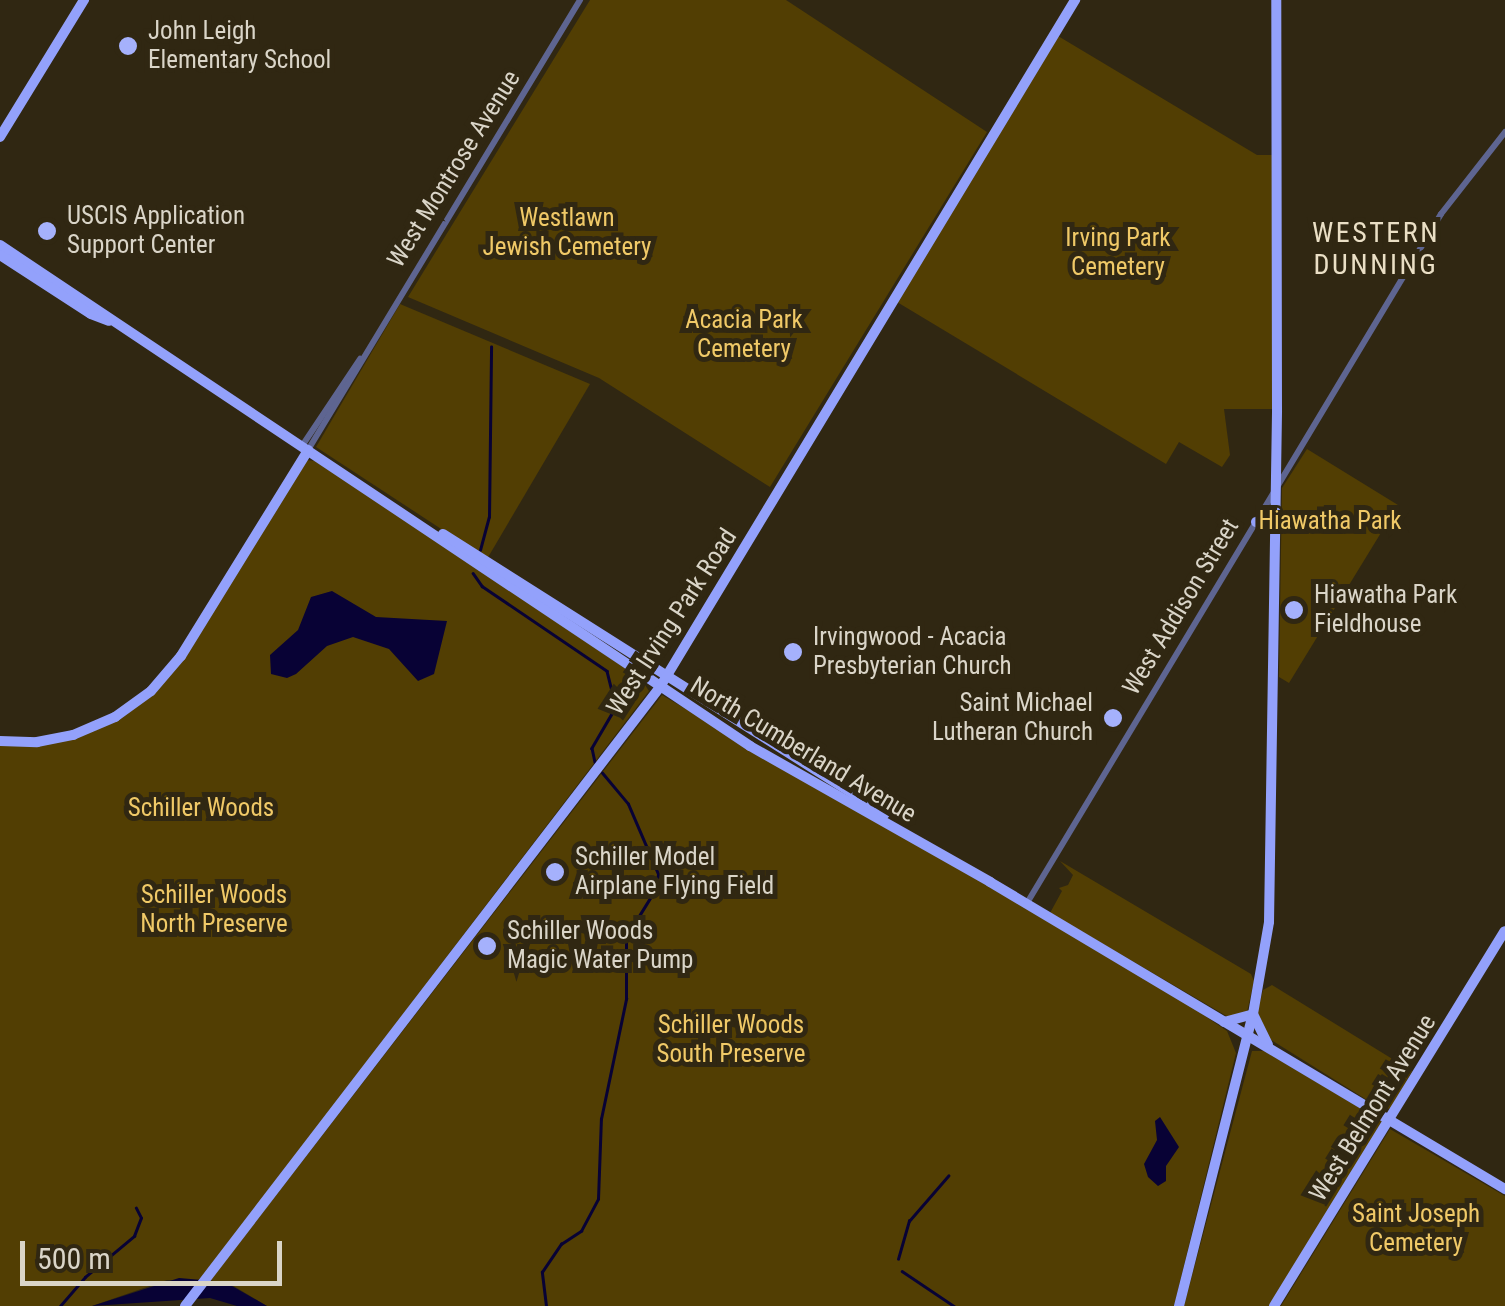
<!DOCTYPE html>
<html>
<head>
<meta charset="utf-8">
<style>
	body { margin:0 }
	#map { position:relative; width:1505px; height:1306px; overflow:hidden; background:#302712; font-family:"Roboto Condensed",sans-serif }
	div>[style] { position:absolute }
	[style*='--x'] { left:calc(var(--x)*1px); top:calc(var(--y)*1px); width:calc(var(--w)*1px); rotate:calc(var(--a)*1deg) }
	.green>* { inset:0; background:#523e03 }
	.water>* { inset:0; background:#080235 }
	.stream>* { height:2.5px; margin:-1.25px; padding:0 1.25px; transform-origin:1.25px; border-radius:1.25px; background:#080235 }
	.minor>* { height:6px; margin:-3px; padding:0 3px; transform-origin:3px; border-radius:3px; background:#5e6591 }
	.major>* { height:10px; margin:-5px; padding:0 5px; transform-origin:5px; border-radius:5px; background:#93a1fb }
	.dots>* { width:28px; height:28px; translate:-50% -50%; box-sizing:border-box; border:5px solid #302712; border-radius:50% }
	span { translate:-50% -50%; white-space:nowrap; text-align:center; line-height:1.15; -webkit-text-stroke:10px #302712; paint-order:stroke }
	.poi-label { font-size:25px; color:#dad5c8 }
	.left { translate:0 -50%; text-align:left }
	.right { translate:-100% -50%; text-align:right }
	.street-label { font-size:25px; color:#dad5c8 }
	.park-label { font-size:25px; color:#f0c967 }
	.neighbourhood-label { font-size:28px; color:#eadfc5; letter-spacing:2.5px }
	.scale { position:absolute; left:20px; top:1241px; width:262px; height:45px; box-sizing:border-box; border:5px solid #dad5c8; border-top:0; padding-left:12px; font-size:30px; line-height:35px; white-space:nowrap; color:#dad5c8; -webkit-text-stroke:8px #302712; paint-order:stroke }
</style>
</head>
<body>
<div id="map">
	<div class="green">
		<div style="clip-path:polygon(590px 0,786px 0,987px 132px,770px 487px,599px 378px,408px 297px)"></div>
		<div style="clip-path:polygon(1058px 36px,1257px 155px,1274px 155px,1273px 409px,1224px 409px,1230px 455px,1222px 467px,1179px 442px,1166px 464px,897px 302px)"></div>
		<div style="clip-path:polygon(400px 304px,590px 384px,487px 559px,316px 447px)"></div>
		<div style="clip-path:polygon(1307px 449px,1398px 505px,1289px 683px,1279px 677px,1282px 488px)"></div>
		<div style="clip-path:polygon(306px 460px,315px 461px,423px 532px,641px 679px,649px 691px,205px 1274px,198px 1280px,167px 1280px,92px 1306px,0 1306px,0 744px,68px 738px,150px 694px)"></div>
		<div style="clip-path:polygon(662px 695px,1176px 996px,1227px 1031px,1236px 1053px,1174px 1306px,267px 1306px,232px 1285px,210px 1281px)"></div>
		<div style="clip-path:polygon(1060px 861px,1251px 974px,1254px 981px,1247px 1012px,1230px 1018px,1050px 913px,1062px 891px,1059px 888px,1068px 885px,1073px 875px)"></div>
		<div style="clip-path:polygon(1272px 985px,1412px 1071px,1391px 1108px,1383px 1110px,1268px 1038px,1257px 1014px,1263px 990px)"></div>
		<div style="clip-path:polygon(1252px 1051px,1264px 1051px,1382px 1121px,1381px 1126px,1270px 1306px,1184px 1306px)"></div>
		<div style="clip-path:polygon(1390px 1129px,1505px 1196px,1505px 1306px,1281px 1306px)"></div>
	</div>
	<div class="water">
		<div style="clip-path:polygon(332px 591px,376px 617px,447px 621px,434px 674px,418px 681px,389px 649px,353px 637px,327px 646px,296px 674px,287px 678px,271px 674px,270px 655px,298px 630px,311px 597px)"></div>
		<div style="clip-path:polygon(1160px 1117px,1179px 1147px,1166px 1166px,1166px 1181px,1158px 1186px,1148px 1177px,1144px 1164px,1157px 1140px,1155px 1121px)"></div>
		<div style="clip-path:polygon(179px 1278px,225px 1282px,267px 1306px,237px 1306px,210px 1298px,92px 1306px)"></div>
	</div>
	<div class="stream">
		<div style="--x:480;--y:550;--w:34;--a:-75"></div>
		<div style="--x:489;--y:517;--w:170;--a:-89.3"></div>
		<div style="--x:473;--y:573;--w:16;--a:55"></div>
		<div style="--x:482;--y:586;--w:151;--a:34.2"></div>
		<div style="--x:607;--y:671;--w:37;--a:76"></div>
		<div style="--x:616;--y:707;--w:48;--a:120.3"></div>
		<div style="--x:592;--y:748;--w:14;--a:78"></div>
		<div style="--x:898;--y:1259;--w:40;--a:-74"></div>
		<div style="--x:909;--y:1221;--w:60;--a:-49.1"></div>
		<div style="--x:902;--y:1271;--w:63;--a:33.9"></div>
		<div style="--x:60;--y:1306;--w:38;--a:-49"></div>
		<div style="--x:85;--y:1277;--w:64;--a:-39.9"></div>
		<div style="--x:134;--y:1236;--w:19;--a:-69"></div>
		<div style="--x:141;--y:1218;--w:11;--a:-117"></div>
		<div style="--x:546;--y:1306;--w:34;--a:-97"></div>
		<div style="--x:542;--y:1272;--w:34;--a:-56"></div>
		<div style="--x:561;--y:1244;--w:24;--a:-33"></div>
		<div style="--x:581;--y:1231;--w:36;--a:-62"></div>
		<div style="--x:598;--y:1199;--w:80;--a:-87.9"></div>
		<div style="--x:601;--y:1119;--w:123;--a:-78.2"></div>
		<div style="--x:626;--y:999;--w:62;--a:-90"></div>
		<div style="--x:626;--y:937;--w:55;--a:-58.3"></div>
		<div style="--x:655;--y:890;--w:16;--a:-79"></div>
		<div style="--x:658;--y:874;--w:76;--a:-113.2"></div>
		<div style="--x:628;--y:804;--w:40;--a:-130"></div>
	</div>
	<div class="minor">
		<div style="--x:302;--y:446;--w:105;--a:-56.3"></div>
		<div style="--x:308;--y:450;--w:526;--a:-58.85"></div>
		<div style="--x:1027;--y:903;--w:804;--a:-59"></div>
		<div style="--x:1441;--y:214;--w:104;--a:-52"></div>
	</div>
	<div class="major">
		<div style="--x:0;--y:137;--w:161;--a:-58.5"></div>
		<div style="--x:0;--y:245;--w:902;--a:33.74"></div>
		<div style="--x:750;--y:746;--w:276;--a:29.5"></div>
		<div style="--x:990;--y:882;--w:600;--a:30.8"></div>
		<div style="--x:0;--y:255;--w:108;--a:33"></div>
		<div style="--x:91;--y:314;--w:19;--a:21"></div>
		<div style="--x:1256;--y:522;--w:18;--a:-6"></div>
		<div style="--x:443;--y:534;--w:523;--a:32.35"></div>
		<div style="--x:0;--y:741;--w:37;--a:2"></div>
		<div style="--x:37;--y:742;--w:37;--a:-11"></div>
		<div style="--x:73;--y:735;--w:46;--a:-23.2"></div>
		<div style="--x:115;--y:717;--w:44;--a:-35.8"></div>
		<div style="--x:151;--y:691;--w:46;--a:-49.4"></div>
		<div style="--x:181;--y:656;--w:242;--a:-58.3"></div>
		<div style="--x:1224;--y:1022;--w:30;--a:-15"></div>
		<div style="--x:1253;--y:1014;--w:34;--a:64"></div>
		<div style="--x:185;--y:1306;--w:780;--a:-52.5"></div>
		<div style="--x:660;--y:687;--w:803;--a:-58.86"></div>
		<div style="--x:1179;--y:1306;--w:301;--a:-75.8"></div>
		<div style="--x:1253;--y:1014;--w:93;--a:-80.1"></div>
		<div style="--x:1269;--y:922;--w:512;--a:-89.1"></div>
		<div style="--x:1277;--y:410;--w:410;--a:-90.1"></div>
		<div style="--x:1274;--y:1306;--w:440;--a:-58.4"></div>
	</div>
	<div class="dots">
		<div style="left:128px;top:46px;background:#a5b1fc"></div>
		<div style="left:47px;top:231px;background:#a5b1fc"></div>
		<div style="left:1294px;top:610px;background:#a5b1fc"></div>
		<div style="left:793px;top:652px;background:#a5b1fc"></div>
		<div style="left:1113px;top:718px;background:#a5b1fc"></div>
		<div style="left:555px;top:872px;background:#a5b1fc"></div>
		<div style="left:487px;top:946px;background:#a5b1fc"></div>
	</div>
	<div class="poi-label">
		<span class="left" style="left:148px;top:46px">John Leigh<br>Elementary School</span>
		<span class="left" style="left:67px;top:231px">USCIS Application<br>Support Center</span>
		<span class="left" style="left:1314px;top:610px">Hiawatha Park<br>Fieldhouse</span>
		<span class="left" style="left:813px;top:652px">Irvingwood - Acacia<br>Presbyterian Church</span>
		<span class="right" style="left:1093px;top:718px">Saint Michael<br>Lutheran Church</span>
		<span class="left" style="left:575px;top:872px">Schiller Model<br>Airplane Flying Field</span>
		<span class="left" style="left:507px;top:946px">Schiller Woods<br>Magic Water Pump</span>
	</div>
	<div class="street-label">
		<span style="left:454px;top:169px;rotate:-58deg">West Montrose Avenue</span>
		<span style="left:1181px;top:607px;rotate:-59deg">West Addison Street</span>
		<span style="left:672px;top:622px;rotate:-57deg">West Irving Park Road</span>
		<span style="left:803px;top:750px;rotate:31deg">North Cumberland Avenue</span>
		<span style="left:1373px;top:1108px;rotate:-58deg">West Belmont Avenue</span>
	</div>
	<div class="park-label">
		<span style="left:567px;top:233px">Westlawn<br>Jewish Cemetery</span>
		<span style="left:1118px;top:253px">Irving Park<br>Cemetery</span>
		<span style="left:744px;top:335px">Acacia Park<br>Cemetery</span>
		<span style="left:1330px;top:521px">Hiawatha Park</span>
		<span style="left:201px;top:808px">Schiller Woods</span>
		<span style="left:214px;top:910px">Schiller Woods<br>North Preserve</span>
		<span style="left:731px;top:1040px">Schiller Woods<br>South Preserve</span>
		<span style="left:1416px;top:1229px">Saint Joseph<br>Cemetery</span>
	</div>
	<div class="neighbourhood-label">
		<span style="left:1376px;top:249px">WESTERN<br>DUNNING</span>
	</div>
	<div class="scale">500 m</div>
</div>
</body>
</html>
